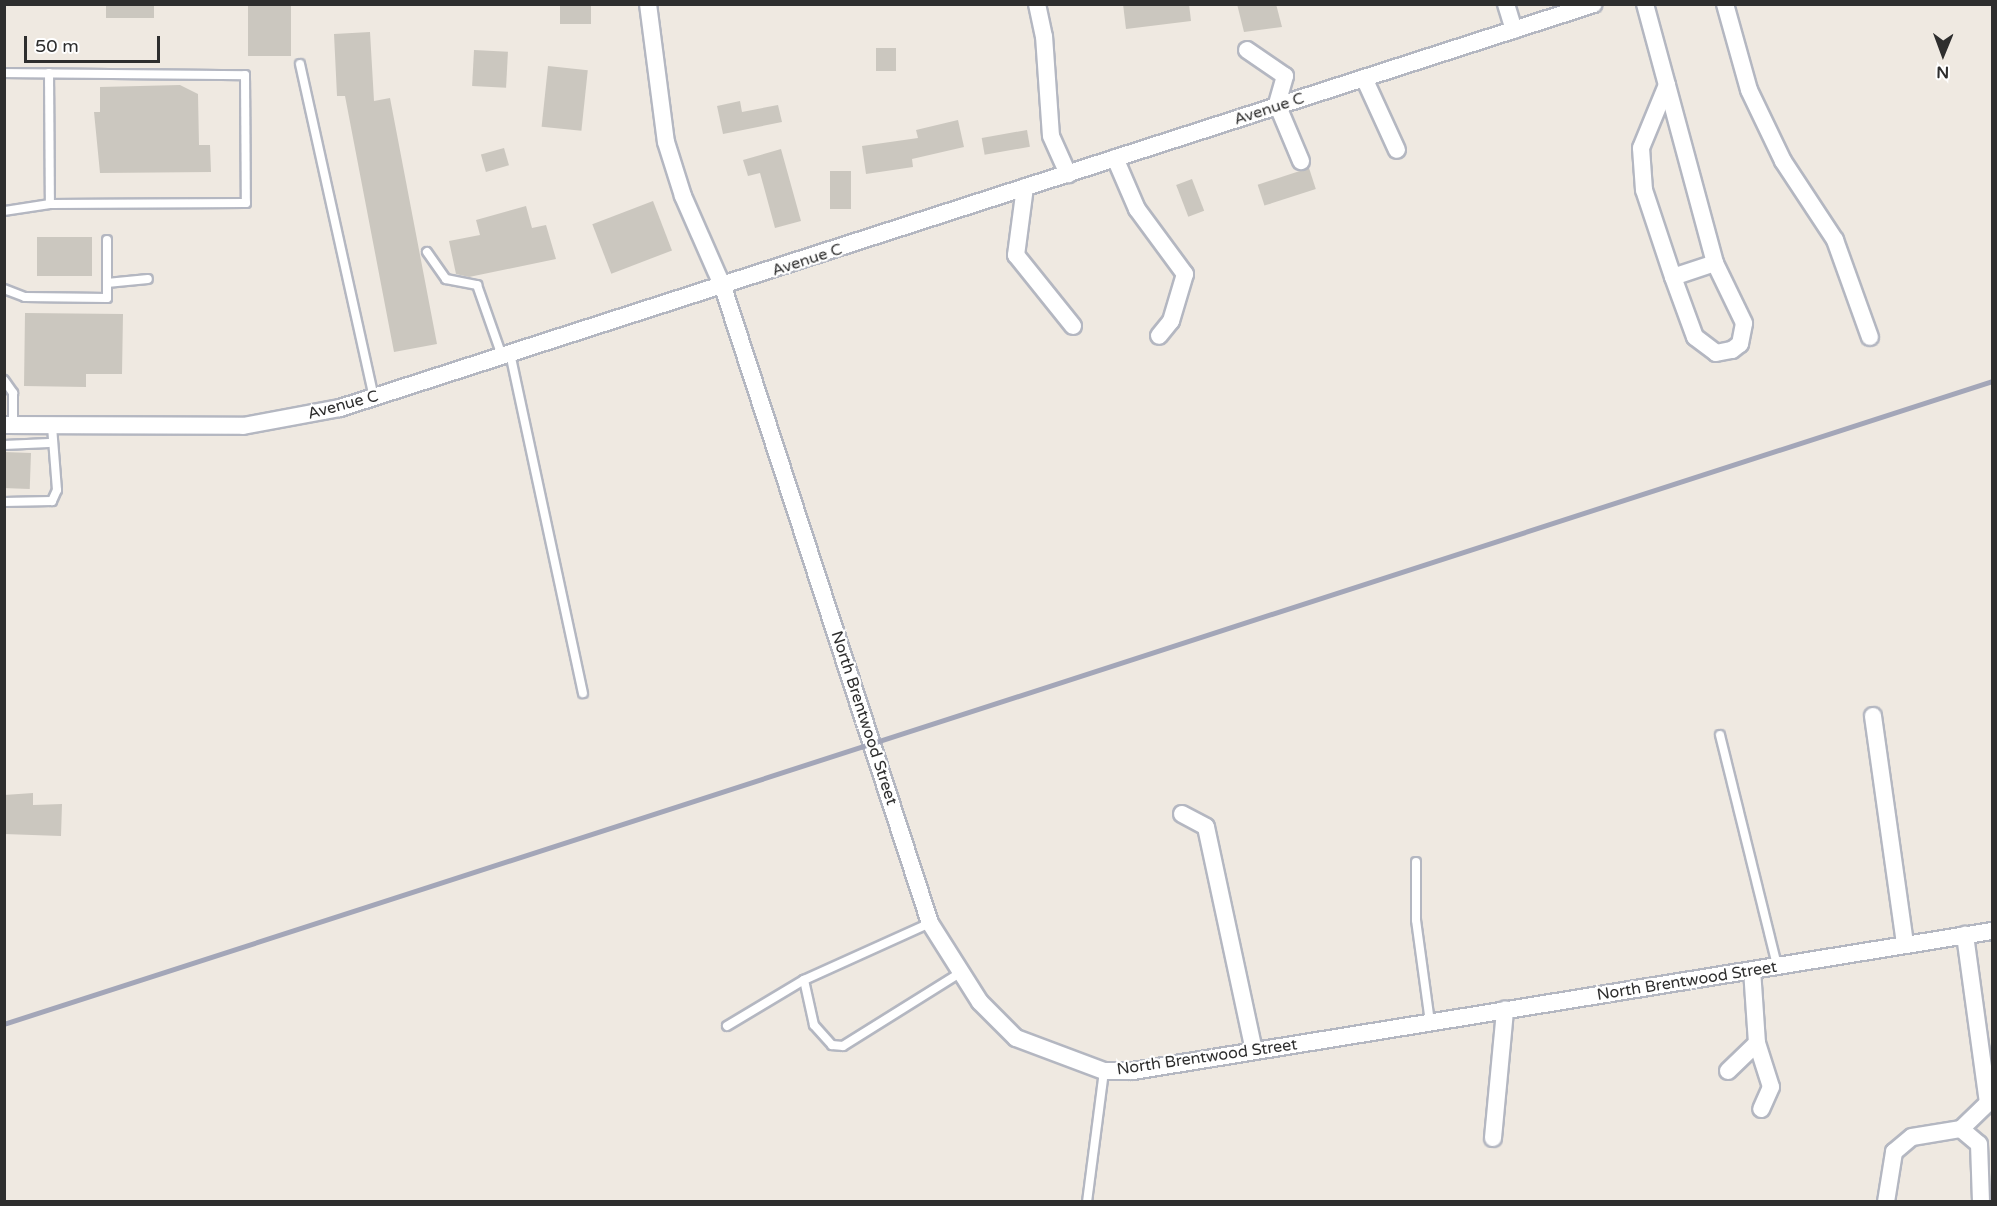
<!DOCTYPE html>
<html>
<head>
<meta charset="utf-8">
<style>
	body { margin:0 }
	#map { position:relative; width:1997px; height:1206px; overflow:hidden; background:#efe9e1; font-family:"Varela Round",sans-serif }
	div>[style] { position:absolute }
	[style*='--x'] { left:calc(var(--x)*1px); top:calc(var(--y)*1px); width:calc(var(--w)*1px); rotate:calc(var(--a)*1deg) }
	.building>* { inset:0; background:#cbc7bf; transform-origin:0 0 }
	.roads { filter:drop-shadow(2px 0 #b4b7c1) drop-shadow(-2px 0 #b4b7c1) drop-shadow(0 2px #b4b7c1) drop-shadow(0 -2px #b4b7c1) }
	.lane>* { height:8px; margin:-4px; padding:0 4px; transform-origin:4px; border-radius:4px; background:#fff }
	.street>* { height:16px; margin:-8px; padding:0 8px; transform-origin:8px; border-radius:8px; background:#fff }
	.rail>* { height:4.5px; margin:-2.25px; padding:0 2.25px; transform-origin:2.25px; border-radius:2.25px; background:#a3a6b8 }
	span { translate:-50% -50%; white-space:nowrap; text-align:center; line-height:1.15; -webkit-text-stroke:4.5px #fff; paint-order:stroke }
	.street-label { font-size:16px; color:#2e2e2e }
	.frame { position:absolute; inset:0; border:6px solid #2e2e2e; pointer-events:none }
	.north { position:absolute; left:1913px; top:24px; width:60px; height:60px; -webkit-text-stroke:4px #fff; paint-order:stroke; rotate:181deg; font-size:16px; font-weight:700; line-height:24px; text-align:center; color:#2e2e2e }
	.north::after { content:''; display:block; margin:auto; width:21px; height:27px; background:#2e2e2e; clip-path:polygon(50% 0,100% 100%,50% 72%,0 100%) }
	.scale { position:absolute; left:24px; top:36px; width:136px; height:27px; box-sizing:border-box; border:3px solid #2e2e2e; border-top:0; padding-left:8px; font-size:18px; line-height:21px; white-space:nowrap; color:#2e2e2e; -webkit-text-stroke:4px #fff; paint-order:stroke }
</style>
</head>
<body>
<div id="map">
	<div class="building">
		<div style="left:106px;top:4px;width:48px;height:14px"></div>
		<div style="left:248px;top:4px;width:43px;height:52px"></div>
		<div style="left:560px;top:4px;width:31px;height:20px"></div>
		<div style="clip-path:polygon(1123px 4px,1189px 4px,1191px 21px,1126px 29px)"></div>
		<div style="clip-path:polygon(1237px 4px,1276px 4px,1282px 27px,1244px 32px)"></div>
		<div style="clip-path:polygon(370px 32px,374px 101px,390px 98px,437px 344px,394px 352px,345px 96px,337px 96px,334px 34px)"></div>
		<div style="left:896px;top:48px;width:23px;height:20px;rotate:90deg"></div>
		<div style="left:474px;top:50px;width:34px;height:36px;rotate:3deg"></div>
		<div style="left:548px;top:66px;width:40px;height:61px;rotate:6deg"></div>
		<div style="clip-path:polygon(180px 85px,198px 94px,199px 145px,210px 145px,211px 172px,100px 173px,94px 112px,100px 112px,100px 87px)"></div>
		<div style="clip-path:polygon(740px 101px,742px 112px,778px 105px,782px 122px,723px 134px,717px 106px)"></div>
		<div style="clip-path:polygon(958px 120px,964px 147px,912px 159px,913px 167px,866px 174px,862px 146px,918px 138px,916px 130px)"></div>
		<div style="left:1027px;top:130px;width:17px;height:46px;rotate:80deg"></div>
		<div style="left:504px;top:148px;width:18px;height:24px;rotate:74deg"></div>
		<div style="clip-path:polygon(781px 149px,801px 221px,775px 228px,760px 173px,748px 176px,743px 160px)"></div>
		<div style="left:1309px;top:168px;width:22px;height:54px;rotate:72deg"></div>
		<div style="left:830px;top:171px;width:21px;height:38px"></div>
		<div style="left:1192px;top:179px;width:34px;height:17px;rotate:69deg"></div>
		<div style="left:653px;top:201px;width:53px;height:65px;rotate:69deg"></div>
		<div style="clip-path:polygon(526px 206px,532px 228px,546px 225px,556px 259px,469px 277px,456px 274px,449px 241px,480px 235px,476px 220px)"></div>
		<div style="left:92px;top:237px;width:39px;height:55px;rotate:90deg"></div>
		<div style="clip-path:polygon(25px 313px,123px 314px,122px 374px,86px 374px,86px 387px,24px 386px)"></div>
		<div style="left:4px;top:452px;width:27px;height:36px;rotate:2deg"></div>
		<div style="clip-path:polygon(33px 793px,33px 805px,62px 804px,61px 836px,4px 834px,4px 795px)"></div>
	</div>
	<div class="roads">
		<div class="lane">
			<div style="--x:300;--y:64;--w:341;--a:77.5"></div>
			<div style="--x:4;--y:73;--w:241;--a:0.5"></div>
			<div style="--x:245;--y:75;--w:128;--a:89.6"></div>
			<div style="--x:246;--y:203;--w:196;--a:179.7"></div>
			<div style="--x:50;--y:204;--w:47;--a:171.3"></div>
			<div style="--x:49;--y:73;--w:131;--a:89.6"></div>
			<div style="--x:427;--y:252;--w:33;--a:55"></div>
			<div style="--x:446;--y:279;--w:32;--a:11"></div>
			<div style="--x:477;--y:285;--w:75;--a:70.6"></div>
			<div style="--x:107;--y:283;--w:41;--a:-5.6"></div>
			<div style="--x:4;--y:289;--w:22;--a:21"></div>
			<div style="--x:25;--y:297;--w:82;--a:0.7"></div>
			<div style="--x:107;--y:298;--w:58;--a:-90"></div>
			<div style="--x:510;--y:353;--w:348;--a:77.9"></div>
			<div style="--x:4;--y:380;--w:16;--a:55"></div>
			<div style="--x:13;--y:393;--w:32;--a:90"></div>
			<div style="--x:4;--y:445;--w:45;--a:-2.5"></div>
			<div style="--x:4;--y:502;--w:48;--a:-1.2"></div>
			<div style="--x:52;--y:501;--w:12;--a:-66"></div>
			<div style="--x:57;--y:490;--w:64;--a:-94.5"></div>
			<div style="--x:1720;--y:735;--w:238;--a:76.1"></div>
			<div style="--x:1416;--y:862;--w:58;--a:90"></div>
			<div style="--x:1416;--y:920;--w:103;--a:82.2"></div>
			<div style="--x:804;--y:980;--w:46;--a:77.5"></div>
			<div style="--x:814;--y:1025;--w:27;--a:48"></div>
			<div style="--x:832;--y:1045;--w:11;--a:5"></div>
			<div style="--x:843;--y:1046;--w:138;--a:-32"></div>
			<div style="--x:727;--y:1026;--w:90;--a:-30.9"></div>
			<div style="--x:804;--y:980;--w:138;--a:-24.3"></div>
			<div style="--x:1087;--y:1202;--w:132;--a:-82.6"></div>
		</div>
		<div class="street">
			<div style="--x:648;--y:4;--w:139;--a:82.6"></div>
			<div style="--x:666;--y:142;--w:57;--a:72.5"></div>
			<div style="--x:683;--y:196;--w:99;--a:66.3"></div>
			<div style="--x:723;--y:287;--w:669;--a:71.97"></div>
			<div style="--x:930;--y:923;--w:93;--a:57.7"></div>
			<div style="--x:980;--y:1002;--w:51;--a:45"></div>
			<div style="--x:1016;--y:1038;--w:94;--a:20.6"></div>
			<div style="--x:1104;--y:1071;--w:29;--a:0"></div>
			<div style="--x:1133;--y:1071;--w:870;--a:-9.26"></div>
			<div style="--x:1037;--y:4;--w:33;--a:78"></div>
			<div style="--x:1044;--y:36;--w:100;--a:86"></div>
			<div style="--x:1051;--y:136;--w:42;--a:65.9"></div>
			<div style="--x:1506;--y:4;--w:27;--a:73"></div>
			<div style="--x:1645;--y:4;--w:84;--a:74.8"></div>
			<div style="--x:1667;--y:85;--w:184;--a:74.9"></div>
			<div style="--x:1715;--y:263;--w:44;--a:161.6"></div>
			<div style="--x:1673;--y:277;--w:92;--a:-108.4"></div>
			<div style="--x:1644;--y:190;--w:42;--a:-94.1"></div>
			<div style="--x:1641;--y:148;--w:68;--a:-67.6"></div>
			<div style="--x:1725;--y:4;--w:89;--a:74.4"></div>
			<div style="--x:1749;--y:90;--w:79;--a:64.4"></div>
			<div style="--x:1783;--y:161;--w:95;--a:56.6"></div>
			<div style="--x:1835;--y:240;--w:103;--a:70.2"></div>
			<div style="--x:1247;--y:50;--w:46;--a:34.4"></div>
			<div style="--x:1285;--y:76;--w:29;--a:106"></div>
			<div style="--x:1277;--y:104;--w:62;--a:67.2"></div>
			<div style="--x:1364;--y:78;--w:79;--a:65.4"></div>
			<div style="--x:1115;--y:158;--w:56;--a:66.7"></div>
			<div style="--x:1137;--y:209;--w:81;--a:53.6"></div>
			<div style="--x:1185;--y:274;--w:49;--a:106.6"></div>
			<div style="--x:1171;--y:321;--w:19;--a:129"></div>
			<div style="--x:1025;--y:187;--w:69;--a:97.5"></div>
			<div style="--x:1016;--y:255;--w:91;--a:51.2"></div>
			<div style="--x:1673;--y:277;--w:64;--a:69.9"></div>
			<div style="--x:1695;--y:337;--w:26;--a:37"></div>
			<div style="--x:1716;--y:353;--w:16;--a:-11"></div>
			<div style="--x:1732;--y:350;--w:10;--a:-37"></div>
			<div style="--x:1740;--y:344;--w:21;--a:-79"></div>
			<div style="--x:1744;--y:323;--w:67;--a:-115.8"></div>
			<div style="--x:4;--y:425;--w:239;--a:0.2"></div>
			<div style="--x:243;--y:426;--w:99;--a:-10.5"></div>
			<div style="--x:340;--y:408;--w:1317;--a:-17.86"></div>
			<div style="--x:1873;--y:716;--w:231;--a:82"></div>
			<div style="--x:1182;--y:814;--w:27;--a:28"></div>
			<div style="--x:1206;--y:827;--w:229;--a:77.9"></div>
			<div style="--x:1757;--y:1043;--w:46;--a:72.3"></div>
			<div style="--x:1771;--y:1087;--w:24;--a:114"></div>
			<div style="--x:1728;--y:1071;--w:40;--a:-44"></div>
			<div style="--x:1757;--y:1043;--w:73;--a:-93.9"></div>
			<div style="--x:1961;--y:1129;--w:37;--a:-44"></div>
			<div style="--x:1988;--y:1103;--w:170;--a:-97.8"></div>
			<div style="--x:1493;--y:1138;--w:129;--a:-84.6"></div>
			<div style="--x:1886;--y:1202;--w:51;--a:-80.9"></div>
			<div style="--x:1894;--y:1152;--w:23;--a:-40"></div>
			<div style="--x:1912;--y:1137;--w:50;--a:-9.3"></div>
			<div style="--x:1961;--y:1129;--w:23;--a:40"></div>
			<div style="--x:1979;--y:1144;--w:58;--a:88"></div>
		</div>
	</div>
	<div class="rail">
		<div style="--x:4;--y:1024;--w:2089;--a:-17.92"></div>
	</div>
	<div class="street-label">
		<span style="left:1269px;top:109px;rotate:-18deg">Avenue C</span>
		<span style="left:807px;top:260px;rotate:-18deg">Avenue C</span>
		<span style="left:343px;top:405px;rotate:-15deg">Avenue C</span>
		<span style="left:864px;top:718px;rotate:72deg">North Brentwood Street</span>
		<span style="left:1687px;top:981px;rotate:-9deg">North Brentwood Street</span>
		<span style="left:1207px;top:1057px;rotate:-8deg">North Brentwood Street</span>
	</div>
	<div class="frame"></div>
	<div class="north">N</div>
	<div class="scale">50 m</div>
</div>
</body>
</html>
